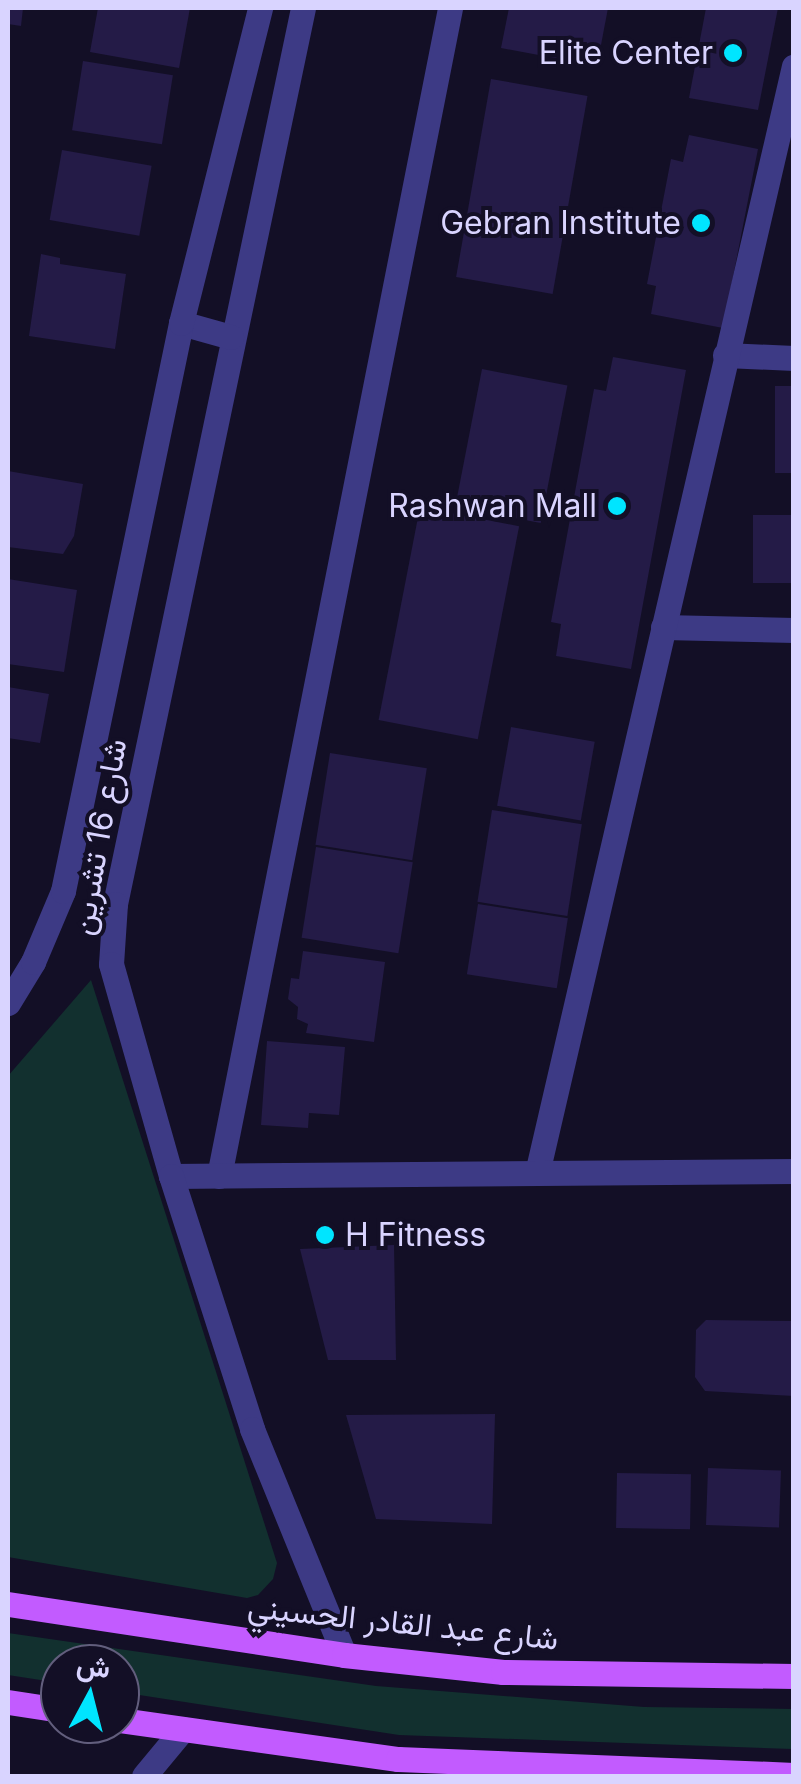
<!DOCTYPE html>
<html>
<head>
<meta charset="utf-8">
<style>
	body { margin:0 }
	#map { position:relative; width:801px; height:1784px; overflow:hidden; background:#130f26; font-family:Inter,Vazirmatn,sans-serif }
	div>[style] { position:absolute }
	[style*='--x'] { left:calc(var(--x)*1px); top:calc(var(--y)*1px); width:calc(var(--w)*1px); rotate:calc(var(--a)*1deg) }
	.green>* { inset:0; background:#12302f }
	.building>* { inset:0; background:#241b47; transform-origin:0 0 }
	.pedestrian>* { height:25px; margin:-12.5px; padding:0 12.5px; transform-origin:12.5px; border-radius:12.5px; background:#3d3a85 }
	.minor>* { height:25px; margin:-12.5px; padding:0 12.5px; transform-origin:12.5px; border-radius:12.5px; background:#3d3a85 }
	.tertiary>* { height:25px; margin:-12.5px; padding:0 12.5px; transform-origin:12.5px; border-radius:12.5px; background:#3d3a85 }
	.primary>* { height:25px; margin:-12.5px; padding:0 12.5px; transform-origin:12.5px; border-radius:12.5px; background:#c25bff }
	.dots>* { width:28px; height:28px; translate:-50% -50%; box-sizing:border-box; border:5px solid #130f26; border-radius:50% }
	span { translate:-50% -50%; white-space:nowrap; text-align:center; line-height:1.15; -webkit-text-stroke:8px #130f26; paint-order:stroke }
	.poi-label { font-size:32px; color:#d9d4ff }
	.right { translate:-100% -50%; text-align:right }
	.left { translate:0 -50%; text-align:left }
	.street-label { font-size:32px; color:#d9d4ff }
	.frame { position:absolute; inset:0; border:10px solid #d9d4ff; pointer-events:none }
	.north { position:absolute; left:40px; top:1644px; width:100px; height:100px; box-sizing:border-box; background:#130f26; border:2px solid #625e7d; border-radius:50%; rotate:7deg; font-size:28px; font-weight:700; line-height:40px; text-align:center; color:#d9d4ff }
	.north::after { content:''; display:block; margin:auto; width:35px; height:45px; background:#00e5ff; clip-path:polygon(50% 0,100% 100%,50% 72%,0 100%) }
</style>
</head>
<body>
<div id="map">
	<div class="green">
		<div style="clip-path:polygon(91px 980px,277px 1563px,273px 1579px,258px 1595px,247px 1598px,8px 1557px,8px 1076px)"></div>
		<div style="clip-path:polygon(8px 1633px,376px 1686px,644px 1707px,793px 1709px,793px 1749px,399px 1735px,120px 1692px,120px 1664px,60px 1664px,60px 1683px,8px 1675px)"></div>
	</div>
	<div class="building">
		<div style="clip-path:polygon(8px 8px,23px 8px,21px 26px,8px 24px)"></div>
		<div style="clip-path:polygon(98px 8px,190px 8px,179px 68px,90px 52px)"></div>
		<div style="clip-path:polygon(509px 8px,608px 8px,597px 66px,501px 48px)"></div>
		<div style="clip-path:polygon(706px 8px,778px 8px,758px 110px,689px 98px)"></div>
		<div style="left:83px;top:61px;width:91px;height:70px;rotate:9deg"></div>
		<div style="left:491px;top:79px;width:98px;height:201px;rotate:10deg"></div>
		<div style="clip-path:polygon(689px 135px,758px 149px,723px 328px,651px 314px,656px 286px,647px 284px,671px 159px,683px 162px)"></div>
		<div style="left:62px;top:150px;width:91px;height:71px;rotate:10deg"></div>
		<div style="clip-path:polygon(41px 254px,60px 258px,60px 264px,126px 274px,115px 349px,29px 336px)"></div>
		<div style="clip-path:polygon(613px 357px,686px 370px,631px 669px,556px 656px,561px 624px,551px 622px,594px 389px,606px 391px)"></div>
		<div style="left:482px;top:369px;width:87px;height:140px;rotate:11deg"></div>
		<div style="left:775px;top:386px;width:19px;height:87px"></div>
		<div style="clip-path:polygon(8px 471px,83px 484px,74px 536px,63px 554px,8px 547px)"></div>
		<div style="left:420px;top:507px;width:101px;height:217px;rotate:11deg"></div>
		<div style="left:753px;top:515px;width:41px;height:68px"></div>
		<div style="clip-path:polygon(8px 579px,77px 590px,64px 672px,8px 664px)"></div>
		<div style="clip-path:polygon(8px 687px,49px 694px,40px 743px,8px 738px)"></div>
		<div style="left:511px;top:727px;width:85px;height:80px;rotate:10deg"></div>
		<div style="left:330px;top:753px;width:98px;height:93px;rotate:9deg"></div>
		<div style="left:492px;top:810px;width:91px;height:93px;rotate:9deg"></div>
		<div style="left:316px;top:847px;width:98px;height:92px;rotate:9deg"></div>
		<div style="left:478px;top:904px;width:91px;height:71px;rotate:9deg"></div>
		<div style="clip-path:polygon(303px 951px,385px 962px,374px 1042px,306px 1033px,308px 1024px,297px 1019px,298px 1007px,288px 999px,291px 978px,299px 979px)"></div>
		<div style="clip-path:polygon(267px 1041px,345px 1047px,339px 1115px,309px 1113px,308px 1128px,261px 1125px)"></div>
		<div style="clip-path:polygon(394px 1245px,396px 1360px,328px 1360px,300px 1249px)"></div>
		<div style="clip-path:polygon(706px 1320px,794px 1321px,794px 1396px,705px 1391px,695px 1377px,696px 1330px)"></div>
		<div style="clip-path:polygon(495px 1414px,492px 1524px,376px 1519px,346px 1415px)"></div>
		<div style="left:708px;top:1468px;width:73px;height:57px;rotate:2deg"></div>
		<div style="left:617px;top:1473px;width:74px;height:55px;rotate:1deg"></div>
	</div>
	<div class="pedestrian">
		<div style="--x:219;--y:1176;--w:1191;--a:-78.81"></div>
	</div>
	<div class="minor">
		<div style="--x:725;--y:355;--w:69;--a:2.5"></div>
		<div style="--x:663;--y:627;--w:131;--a:1.3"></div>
		<div style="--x:537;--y:1173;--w:1136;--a:-76.93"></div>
		<div style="--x:171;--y:1176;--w:623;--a:-0.46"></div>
		<div style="--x:144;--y:1776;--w:61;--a:-50.3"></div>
	</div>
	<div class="tertiary">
		<div style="--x:303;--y:8;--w:916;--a:101.85"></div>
		<div style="--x:115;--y:904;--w:60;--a:93.8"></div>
		<div style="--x:111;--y:964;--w:220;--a:74.2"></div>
		<div style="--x:171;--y:1176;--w:266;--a:72.2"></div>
		<div style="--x:252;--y:1429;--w:244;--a:67.8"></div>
		<div style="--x:181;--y:323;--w:52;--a:15.6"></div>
		<div style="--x:8;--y:1003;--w:48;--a:-58.6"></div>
		<div style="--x:33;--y:962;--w:77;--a:-67.1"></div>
		<div style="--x:63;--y:891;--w:580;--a:-78.26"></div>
		<div style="--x:181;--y:323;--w:325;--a:-75.9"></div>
	</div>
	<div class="primary">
		<div style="--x:8;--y:1604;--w:340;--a:8.6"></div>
		<div style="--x:344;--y:1655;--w:160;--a:6.1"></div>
		<div style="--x:503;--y:1672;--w:291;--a:0.8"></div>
		<div style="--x:8;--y:1702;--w:53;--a:8.7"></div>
		<div style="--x:120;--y:1720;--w:281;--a:8"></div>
		<div style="--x:398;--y:1759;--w:396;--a:2.3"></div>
	</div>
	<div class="dots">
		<div style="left:733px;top:53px;background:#00e5ff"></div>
		<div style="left:701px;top:223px;background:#00e5ff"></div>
		<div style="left:617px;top:506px;background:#00e5ff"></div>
		<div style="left:325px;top:1235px;background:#00e5ff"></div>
	</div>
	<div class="poi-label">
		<span class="right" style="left:713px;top:53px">Elite Center</span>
		<span class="right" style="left:681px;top:223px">Gebran Institute</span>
		<span class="right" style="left:597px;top:506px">Rashwan Mall</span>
		<span class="left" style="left:345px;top:1235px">H Fitness</span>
	</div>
	<div class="street-label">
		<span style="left:99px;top:837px;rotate:-80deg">شارع 16 تشرين</span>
		<span style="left:403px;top:1623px;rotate:6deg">شارع عبد القادر الحسيني</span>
	</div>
	<div class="frame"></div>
	<div class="north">ش</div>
</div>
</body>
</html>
